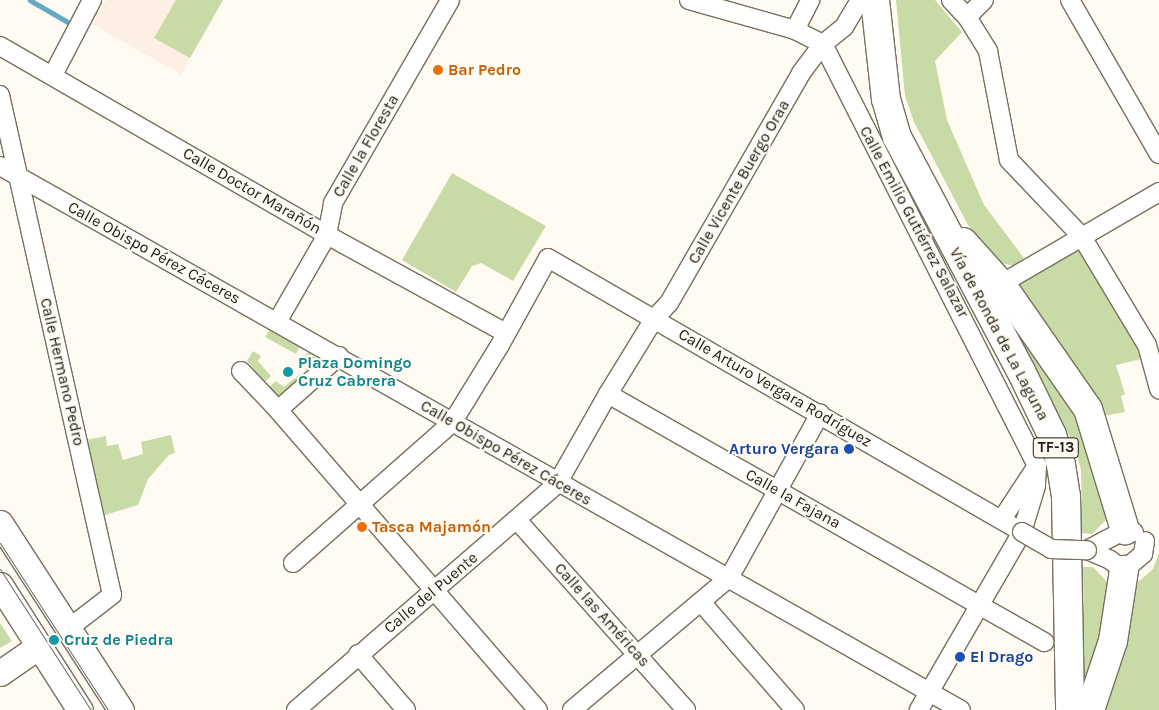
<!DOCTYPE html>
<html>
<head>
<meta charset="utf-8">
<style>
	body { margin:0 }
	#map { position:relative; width:1159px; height:710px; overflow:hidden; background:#fffbf3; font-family:Karla,sans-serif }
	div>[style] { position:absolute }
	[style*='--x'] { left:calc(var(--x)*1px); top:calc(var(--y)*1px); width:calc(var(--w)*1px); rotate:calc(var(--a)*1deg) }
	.education>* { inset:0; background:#fdefe1 }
	.green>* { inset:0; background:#c8dba6; transform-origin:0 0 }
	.stream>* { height:4.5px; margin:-2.25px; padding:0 2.25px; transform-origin:2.25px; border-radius:2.25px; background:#66a7c2 }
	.roads { filter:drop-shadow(1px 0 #77705d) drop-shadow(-1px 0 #77705d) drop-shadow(0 1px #77705d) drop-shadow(0 -1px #77705d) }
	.street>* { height:18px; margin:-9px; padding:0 9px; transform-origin:9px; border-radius:9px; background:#fff }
	.secondary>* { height:25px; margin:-12.5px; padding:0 12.5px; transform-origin:12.5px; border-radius:12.5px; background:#fff }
	.primary>* { height:28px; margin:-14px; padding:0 14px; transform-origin:14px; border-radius:14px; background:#fff }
	.tram>* { height:1px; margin:-0.5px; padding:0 0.5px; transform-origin:0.5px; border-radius:0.5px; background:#69655e }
	.bridges { filter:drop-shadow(1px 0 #77705d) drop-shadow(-1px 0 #77705d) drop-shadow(0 1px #77705d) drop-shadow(0 -1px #77705d) }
	.street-bridge>* { height:18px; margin:-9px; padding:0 9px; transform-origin:9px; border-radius:9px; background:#fff }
	.dots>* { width:14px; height:14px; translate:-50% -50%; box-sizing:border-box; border:2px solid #fffbf3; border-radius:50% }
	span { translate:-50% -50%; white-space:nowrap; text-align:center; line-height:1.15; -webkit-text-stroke:4px #fffbf3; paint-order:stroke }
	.shield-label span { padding:1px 4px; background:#fffbf3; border:1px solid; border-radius:4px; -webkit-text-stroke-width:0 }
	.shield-label { font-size:15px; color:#1e1b14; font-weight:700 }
	.food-label { font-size:16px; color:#c56008; font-weight:700 }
	.left { translate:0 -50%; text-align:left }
	.street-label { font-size:16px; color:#1e1b14 }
	.culture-label { font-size:16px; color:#0d838f; font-weight:700 }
	.transit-label { font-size:16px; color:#164399; font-weight:700 }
	.right { translate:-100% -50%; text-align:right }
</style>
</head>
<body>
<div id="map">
	<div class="education">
		<div style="clip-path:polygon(106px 0,223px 0,181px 74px,92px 24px)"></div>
	</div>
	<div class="green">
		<div style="clip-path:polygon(176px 0,223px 0,190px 58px,154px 38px)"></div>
		<div style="clip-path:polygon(896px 0,935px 0,962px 32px,935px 61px,947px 120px,984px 205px,1024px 258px,1014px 266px,997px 262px,968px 225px,914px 122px,905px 96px)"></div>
		<div style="clip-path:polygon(452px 173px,546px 226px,513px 281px,481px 263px,472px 266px,456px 292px,402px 260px)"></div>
		<div style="clip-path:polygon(1080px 248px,1129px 326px,1141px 359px,1116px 365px,1125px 394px,1121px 396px,1125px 412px,1103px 416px,1019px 294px,1019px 284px)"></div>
		<div style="clip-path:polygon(1004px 306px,1067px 390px,1112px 514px,1092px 534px,1082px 533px,1081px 469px,1074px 445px)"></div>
		<div style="left:269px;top:330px;width:35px;height:8px;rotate:29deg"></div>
		<div style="clip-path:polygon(253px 351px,261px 356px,258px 361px,271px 376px,265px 382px,247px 361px)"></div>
		<div style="clip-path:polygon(308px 352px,320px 361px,311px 375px,305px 369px,310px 364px,303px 360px)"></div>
		<div style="clip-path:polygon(300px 374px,306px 379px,281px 399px,269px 387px,276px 381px,284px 387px)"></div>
		<div style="clip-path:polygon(171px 435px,175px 453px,169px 455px,148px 479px,138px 505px,98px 517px,81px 441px,106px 436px,107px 446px,118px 444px,123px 460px,143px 454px,141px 442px)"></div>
		<div style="clip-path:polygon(1159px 553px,1159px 710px,1100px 710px,1136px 584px,1153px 569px)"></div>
		<div style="clip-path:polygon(1083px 567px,1093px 567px,1114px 589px,1090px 689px,1084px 684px)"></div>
		<div style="clip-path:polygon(0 623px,12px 641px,0 648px)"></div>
	</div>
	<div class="stream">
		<div style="--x:30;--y:0;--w:44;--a:30.1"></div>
	</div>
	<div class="roads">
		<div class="street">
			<div style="--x:689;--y:0;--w:110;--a:15.8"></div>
			<div style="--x:795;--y:30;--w:31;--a:27"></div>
			<div style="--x:823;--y:44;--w:472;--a:63.1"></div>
			<div style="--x:1037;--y:465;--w:21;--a:93"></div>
			<div style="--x:1036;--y:486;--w:48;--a:106.9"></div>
			<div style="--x:1022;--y:532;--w:206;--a:120.1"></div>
			<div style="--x:951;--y:0;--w:23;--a:47"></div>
			<div style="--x:967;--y:17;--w:40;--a:58"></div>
			<div style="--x:988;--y:51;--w:111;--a:79.1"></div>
			<div style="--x:1009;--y:160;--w:106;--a:46.5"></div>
			<div style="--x:1082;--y:237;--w:126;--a:59"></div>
			<div style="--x:1147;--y:345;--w:46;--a:74.7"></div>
			<div style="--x:1070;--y:0;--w:178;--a:60"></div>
			<div style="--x:967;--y:17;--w:24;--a:-45"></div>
			<div style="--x:795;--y:30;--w:34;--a:-63"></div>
			<div style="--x:0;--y:46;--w:378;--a:30"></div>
			<div style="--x:327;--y:235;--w:204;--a:28.7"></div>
			<div style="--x:53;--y:75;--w:85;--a:-62.5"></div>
			<div style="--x:0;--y:95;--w:512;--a:77.37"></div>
			<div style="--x:112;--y:595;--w:56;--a:142.3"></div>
			<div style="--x:0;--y:166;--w:1104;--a:29.51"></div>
			<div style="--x:1001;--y:284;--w:183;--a:-30.2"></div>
			<div style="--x:277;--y:322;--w:100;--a:-60.1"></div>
			<div style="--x:327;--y:235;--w:33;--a:-79"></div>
			<div style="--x:333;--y:203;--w:234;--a:-60"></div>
			<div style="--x:339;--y:356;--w:81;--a:138.5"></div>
			<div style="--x:278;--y:410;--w:397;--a:49.1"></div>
			<div style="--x:241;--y:371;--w:54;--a:46.5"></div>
			<div style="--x:608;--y:394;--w:502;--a:29.63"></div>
			<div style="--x:1002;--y:519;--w:64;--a:-56.6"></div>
			<div style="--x:517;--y:520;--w:254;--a:48.3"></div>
			<div style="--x:1087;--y:550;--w:25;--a:23"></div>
			<div style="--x:1110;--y:560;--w:17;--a:36"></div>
			<div style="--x:1124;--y:570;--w:25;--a:-40"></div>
			<div style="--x:1143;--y:554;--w:13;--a:-81"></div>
			<div style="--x:1087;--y:550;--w:43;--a:-27.8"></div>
			<div style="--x:1125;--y:530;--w:9;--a:13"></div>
			<div style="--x:293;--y:563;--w:212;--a:-41.4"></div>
			<div style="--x:452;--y:423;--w:92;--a:-58.4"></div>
			<div style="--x:500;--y:345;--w:99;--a:-61.1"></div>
			<div style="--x:548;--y:258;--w:547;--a:30.03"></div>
			<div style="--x:701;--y:602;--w:143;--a:49"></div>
			<div style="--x:358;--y:654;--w:74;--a:49.4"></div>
			<div style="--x:296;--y:710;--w:345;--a:-40.9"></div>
			<div style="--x:557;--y:484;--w:103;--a:-60.5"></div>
			<div style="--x:608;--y:394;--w:88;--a:-58.5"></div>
			<div style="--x:654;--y:319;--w:22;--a:-47"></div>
			<div style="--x:669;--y:303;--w:265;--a:-60.1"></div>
			<div style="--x:801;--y:73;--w:36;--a:-53"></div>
			<div style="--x:823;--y:44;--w:27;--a:-39"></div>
			<div style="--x:844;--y:27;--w:31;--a:-59"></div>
			<div style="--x:572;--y:710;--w:205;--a:-40.1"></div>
			<div style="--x:729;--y:578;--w:188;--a:-61"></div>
		</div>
		<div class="secondary">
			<div style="--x:0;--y:523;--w:223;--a:57.1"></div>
			<div style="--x:0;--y:585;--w:148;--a:57.4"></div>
			<div style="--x:0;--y:673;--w:47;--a:-34.7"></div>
		</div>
		<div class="primary">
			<div style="--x:875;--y:0;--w:100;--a:83.7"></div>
			<div style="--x:886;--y:99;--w:40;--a:74"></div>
			<div style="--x:897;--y:137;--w:265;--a:62.1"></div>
			<div style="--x:1021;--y:371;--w:71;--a:64.2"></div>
			<div style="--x:1052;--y:435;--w:31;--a:73"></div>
			<div style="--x:1061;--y:465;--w:31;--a:81"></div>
			<div style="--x:1066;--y:496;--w:214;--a:88.9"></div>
			<div style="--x:963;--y:242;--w:57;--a:47.9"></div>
			<div style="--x:1001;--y:284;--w:152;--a:55.2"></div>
			<div style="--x:1088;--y:409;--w:127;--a:73"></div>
			<div style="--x:1090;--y:710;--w:73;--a:-71.6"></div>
			<div style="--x:1113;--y:641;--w:72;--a:-81.2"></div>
		</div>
	</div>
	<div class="tram">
		<div style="--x:0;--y:543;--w:199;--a:57.1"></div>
		<div style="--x:0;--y:569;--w:168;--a:57.2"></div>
	</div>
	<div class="bridges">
		<div class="street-bridge">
			<div style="--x:1022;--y:532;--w:34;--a:30"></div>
			<div style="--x:1051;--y:549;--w:36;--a:2"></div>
		</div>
	</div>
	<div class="dots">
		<div style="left:438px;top:70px;background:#e8710a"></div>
		<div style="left:288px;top:372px;background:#0f9aa8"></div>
		<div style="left:849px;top:449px;background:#1a4fb4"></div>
		<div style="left:362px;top:527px;background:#e8710a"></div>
		<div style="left:54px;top:640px;background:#0f9aa8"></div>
		<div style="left:960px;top:657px;background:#1a4fb4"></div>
	</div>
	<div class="shield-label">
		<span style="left:1056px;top:448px">TF-13</span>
	</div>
	<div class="food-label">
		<span class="left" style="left:448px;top:70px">Bar Pedro</span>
		<span class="left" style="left:372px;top:527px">Tasca Majamón</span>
	</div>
	<div class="street-label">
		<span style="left:366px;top:146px;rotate:-60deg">Calle la Floresta</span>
		<span style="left:739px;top:182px;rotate:-60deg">Calle Vicente Buergo Oraa</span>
		<span style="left:252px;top:191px;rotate:30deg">Calle Doctor Marañón</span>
		<span style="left:914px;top:222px;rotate:62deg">Calle Emilio Gutiérrez Salazar</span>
		<span style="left:154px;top:253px;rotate:29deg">Calle Obispo Pérez Cáceres</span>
		<span style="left:999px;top:334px;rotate:62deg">Vía de Ronda de La Laguna</span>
		<span style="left:62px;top:372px;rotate:77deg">Calle Hermano Pedro</span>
		<span style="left:775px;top:388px;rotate:30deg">Calle Arturo Vergara Rodríguez</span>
		<span style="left:506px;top:453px;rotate:30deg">Calle Obispo Pérez Cáceres</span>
		<span style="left:793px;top:499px;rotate:29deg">Calle la Fajana</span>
		<span style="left:431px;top:593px;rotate:-40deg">Calle del Puente</span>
		<span style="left:602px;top:615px;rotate:48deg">Calle las Américas</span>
	</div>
	<div class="culture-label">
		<span class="left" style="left:298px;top:372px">Plaza Domingo<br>Cruz Cabrera</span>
		<span class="left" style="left:64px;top:640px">Cruz de Piedra</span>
	</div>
	<div class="transit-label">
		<span class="right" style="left:839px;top:449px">Arturo Vergara</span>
		<span class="left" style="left:970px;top:657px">El Drago</span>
	</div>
</div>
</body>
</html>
